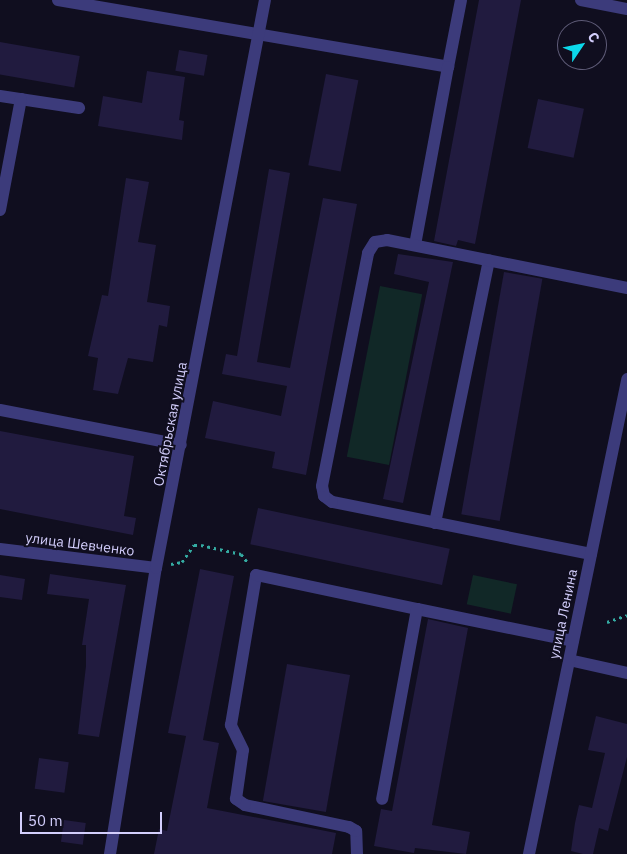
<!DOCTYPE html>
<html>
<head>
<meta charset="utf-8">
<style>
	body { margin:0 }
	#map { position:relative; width:627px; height:854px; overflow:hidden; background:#100e1f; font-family:"IBM Plex Sans",sans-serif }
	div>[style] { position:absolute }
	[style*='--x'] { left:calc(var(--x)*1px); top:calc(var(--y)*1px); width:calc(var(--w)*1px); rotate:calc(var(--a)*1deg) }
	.green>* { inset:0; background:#112827; transform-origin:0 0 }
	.building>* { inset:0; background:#211b3f; transform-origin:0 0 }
	.path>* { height:3px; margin-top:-1.5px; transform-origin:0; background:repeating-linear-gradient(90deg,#34aba2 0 2.5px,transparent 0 6.5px) }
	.minor>* { height:12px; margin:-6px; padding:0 6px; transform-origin:6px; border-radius:6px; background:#3c3b7b }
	span { translate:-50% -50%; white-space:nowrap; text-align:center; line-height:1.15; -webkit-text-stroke:4px #100e1f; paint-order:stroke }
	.street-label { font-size:14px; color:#d3cefc }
	.north { position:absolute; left:557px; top:20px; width:50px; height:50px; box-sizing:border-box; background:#100e1f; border:1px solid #5e5b77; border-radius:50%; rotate:56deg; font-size:14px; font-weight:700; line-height:20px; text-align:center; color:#d3cefc }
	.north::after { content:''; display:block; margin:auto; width:18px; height:22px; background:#0cd8ea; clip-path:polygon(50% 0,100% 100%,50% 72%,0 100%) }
	.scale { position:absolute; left:20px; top:812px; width:142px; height:22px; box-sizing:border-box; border:2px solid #d3cefc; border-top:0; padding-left:6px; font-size:15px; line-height:18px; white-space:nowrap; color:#d3cefc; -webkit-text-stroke:4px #100e1f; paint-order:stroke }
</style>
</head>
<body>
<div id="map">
	<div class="green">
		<div style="left:380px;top:286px;width:43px;height:174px;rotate:11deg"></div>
		<div style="left:473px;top:575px;width:45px;height:30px;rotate:12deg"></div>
	</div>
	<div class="building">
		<div style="clip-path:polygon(479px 0,521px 0,475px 244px,458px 240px,456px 246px,434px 241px)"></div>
		<div style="left:0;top:42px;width:81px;height:32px;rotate:10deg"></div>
		<div style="left:179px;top:50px;width:29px;height:21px;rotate:10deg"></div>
		<div style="clip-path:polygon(147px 71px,185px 77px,179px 120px,184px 121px,182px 140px,98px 126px,103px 96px,142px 103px)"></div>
		<div style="left:326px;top:74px;width:33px;height:93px;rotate:11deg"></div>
		<div style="left:538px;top:99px;width:47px;height:50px;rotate:12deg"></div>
		<div style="clip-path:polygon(269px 169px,290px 173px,257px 362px,290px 368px,323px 198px,357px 204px,306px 475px,272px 468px,275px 452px,205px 438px,213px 401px,281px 416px,287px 386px,222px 374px,226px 354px,237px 356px)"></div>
		<div style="clip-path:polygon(126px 178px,149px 182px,138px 242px,156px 245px,147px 302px,170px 306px,167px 327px,159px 325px,153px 362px,128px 358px,118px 394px,93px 390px,98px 358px,88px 356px,102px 295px,108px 296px)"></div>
		<div style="clip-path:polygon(398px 254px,453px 262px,403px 503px,383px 499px,429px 282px,394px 274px)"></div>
		<div style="left:504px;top:272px;width:39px;height:246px;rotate:10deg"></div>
		<div style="clip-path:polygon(0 431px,134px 456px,124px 516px,136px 518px,133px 535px,0 509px)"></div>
		<div style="left:258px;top:508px;width:196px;height:37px;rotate:12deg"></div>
		<div style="clip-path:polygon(200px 569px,234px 576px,203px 740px,219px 743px,207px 808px,336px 833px,332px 854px,154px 854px,159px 829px,167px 831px,186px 736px,168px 733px)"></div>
		<div style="clip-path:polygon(50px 574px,126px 585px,99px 737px,78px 734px,86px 666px,86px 645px,82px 645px,89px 599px,47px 594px)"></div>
		<div style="clip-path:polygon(0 575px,25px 579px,22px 600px,0 597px)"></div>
		<div style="clip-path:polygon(428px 619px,468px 628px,432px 825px,470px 832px,466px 854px,415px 848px,414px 853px,374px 846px,381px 809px,392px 811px)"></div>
		<div style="left:287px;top:664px;width:64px;height:139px;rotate:10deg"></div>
		<div style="clip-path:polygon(596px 716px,627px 724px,627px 757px,608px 831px,599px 828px,593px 854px,583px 854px,571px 851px,575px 823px,579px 805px,592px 808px,605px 753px,588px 750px)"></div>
		<div style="left:39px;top:758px;width:30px;height:31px;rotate:8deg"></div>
		<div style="left:64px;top:820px;width:22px;height:22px;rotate:8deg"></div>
	</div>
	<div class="path">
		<div style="--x:171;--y:564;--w:11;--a:-10"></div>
		<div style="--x:182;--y:562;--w:21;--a:-55"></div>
		<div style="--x:194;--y:545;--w:7;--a:0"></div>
		<div style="--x:201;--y:545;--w:41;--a:12.7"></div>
		<div style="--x:241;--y:554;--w:11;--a:52"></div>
		<div style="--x:607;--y:622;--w:21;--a:-19"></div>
	</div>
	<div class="minor">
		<div style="--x:58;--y:0;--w:396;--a:9.7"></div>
		<div style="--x:448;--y:67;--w:68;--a:-79"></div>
		<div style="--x:581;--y:0;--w:47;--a:11.1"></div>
		<div style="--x:0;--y:96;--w:80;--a:8.6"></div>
		<div style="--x:0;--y:210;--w:113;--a:-79.3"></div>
		<div style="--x:415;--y:245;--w:181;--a:-79.5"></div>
		<div style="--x:0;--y:410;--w:184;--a:10.9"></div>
		<div style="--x:435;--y:523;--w:268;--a:-78.4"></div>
		<div style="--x:0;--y:549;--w:157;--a:6.9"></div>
		<div style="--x:591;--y:554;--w:264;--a:-168.6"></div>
		<div style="--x:332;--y:502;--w:10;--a:-143"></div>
		<div style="--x:324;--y:496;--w:10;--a:-101"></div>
		<div style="--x:322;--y:486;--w:237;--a:-78.8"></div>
		<div style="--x:368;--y:253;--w:13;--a:-58"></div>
		<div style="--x:375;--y:242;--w:12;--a:-9"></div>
		<div style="--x:387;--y:240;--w:245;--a:11.3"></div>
		<div style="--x:417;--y:609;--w:159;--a:11.6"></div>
		<div style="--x:569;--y:660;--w:59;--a:12.6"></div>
		<div style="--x:110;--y:854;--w:290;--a:-80.9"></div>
		<div style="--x:156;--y:568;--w:578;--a:-79.14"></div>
		<div style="--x:357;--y:854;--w:23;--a:-92"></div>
		<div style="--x:356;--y:831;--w:8;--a:-150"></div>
		<div style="--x:349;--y:827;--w:106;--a:-168.1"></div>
		<div style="--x:245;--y:805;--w:11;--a:-146"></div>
		<div style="--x:236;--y:799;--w:49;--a:-81.9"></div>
		<div style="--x:243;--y:750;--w:28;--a:-116"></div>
		<div style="--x:231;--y:725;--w:152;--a:-80.5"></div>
		<div style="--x:256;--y:575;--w:165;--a:11.9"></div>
		<div style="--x:417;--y:609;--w:193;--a:100.4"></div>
		<div style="--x:529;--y:854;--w:485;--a:-78.3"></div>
	</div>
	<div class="street-label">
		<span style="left:170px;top:424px;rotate:-79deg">Октябрьская улица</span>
		<span style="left:80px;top:544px;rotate:7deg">улица Шевченко</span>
		<span style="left:563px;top:614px;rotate:-78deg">улица Ленина</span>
	</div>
	<div class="north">С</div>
	<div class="scale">50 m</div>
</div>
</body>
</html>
